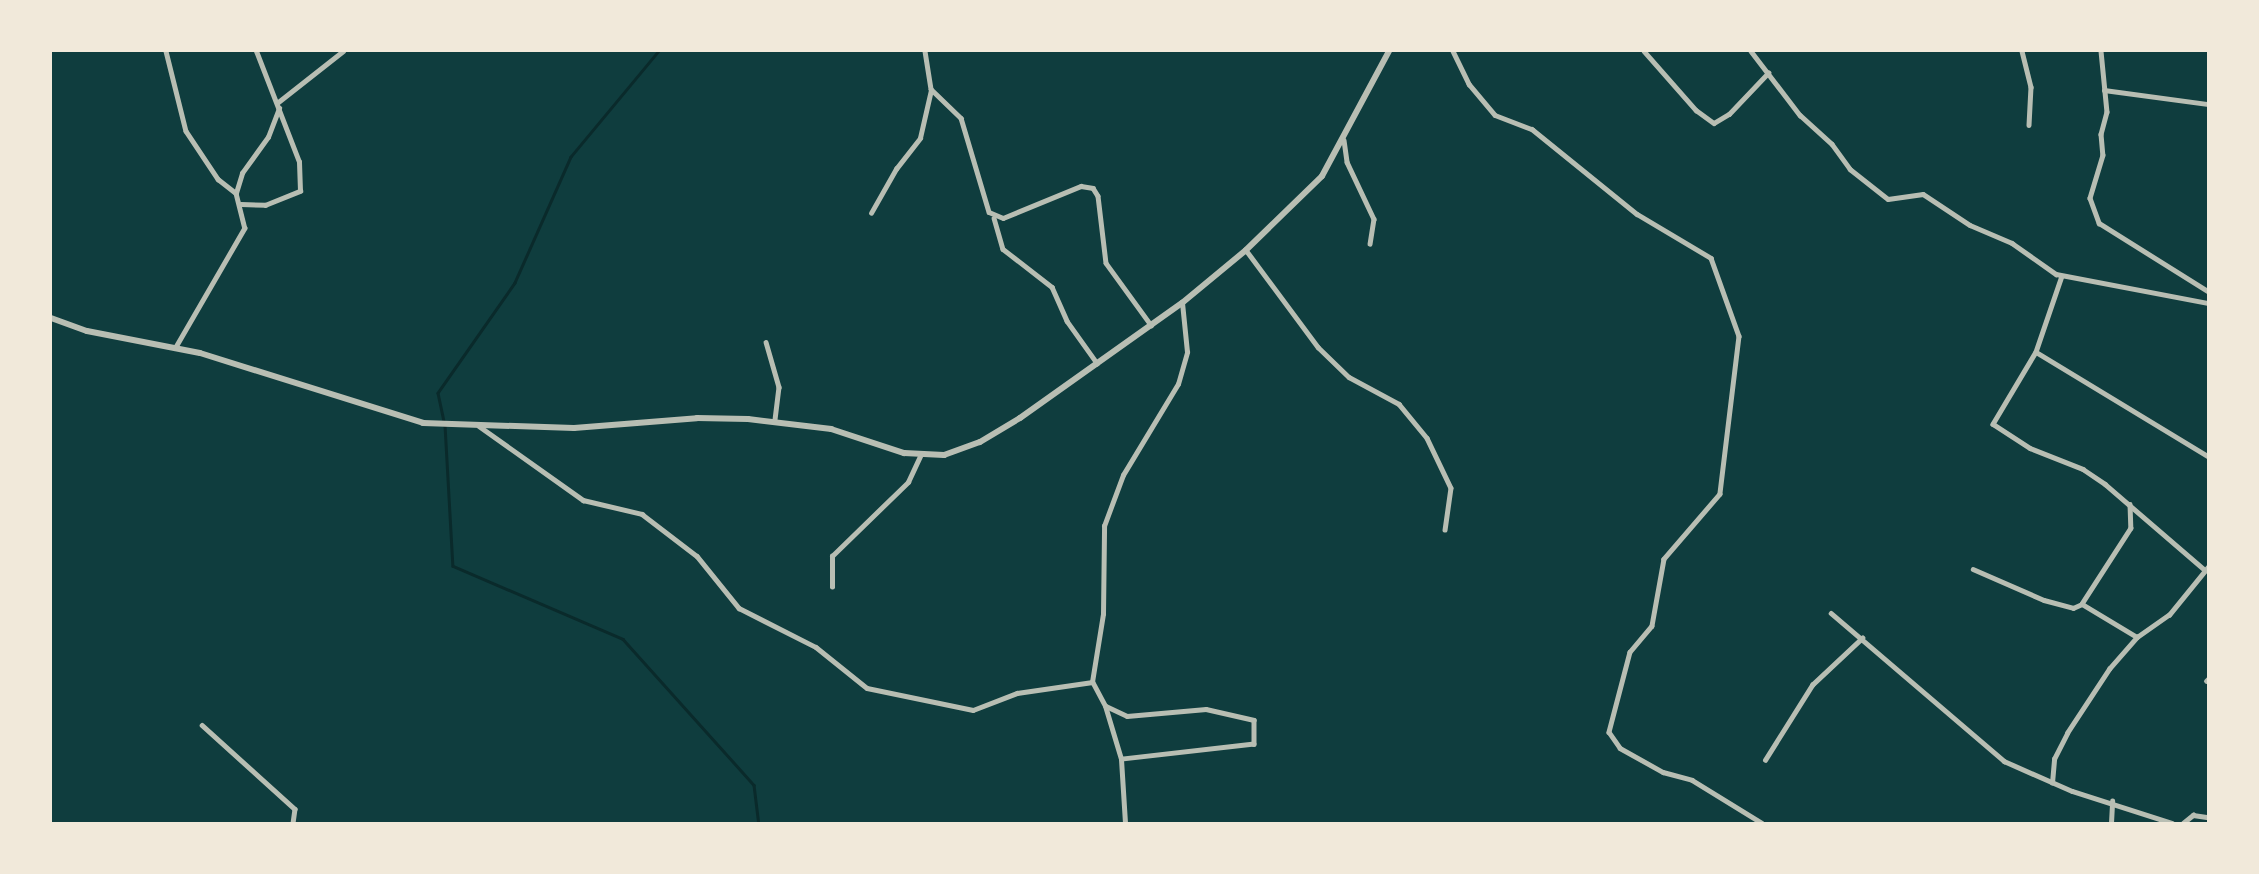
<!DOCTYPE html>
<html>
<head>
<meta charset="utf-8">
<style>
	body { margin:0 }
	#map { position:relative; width:2259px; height:874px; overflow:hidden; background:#0f3d3e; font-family:"Public Sans",sans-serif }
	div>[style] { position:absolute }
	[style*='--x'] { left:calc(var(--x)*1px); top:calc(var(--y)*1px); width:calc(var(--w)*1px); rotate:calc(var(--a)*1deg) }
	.stream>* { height:2.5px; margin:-1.25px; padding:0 1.25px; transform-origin:1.25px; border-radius:1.25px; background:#0a2a2b }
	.minor>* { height:4.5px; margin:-2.25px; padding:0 2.25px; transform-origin:2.25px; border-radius:2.25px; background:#b8beb3 }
	.tertiary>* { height:6px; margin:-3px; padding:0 3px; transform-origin:3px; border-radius:3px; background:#b8beb3 }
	span { translate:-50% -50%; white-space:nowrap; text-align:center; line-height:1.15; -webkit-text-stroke:5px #f1e9da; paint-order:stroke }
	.frame { position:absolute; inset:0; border:52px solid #f1e9da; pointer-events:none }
</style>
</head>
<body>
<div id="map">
	<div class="stream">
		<div style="--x:659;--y:51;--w:138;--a:129.7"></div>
		<div style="--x:571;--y:157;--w:138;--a:114"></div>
		<div style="--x:515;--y:283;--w:134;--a:125"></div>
		<div style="--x:438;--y:393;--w:33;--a:78"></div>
		<div style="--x:445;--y:425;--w:141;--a:86.8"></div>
		<div style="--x:453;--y:566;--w:185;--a:23.2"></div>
		<div style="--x:623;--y:639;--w:196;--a:48.1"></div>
		<div style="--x:754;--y:785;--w:38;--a:83"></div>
	</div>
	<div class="minor">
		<div style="--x:166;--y:51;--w:82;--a:76"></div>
		<div style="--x:186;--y:131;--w:58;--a:56.3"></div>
		<div style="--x:218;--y:179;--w:23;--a:38"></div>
		<div style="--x:236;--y:193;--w:36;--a:76"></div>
		<div style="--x:245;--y:228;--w:138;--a:120.1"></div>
		<div style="--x:925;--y:51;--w:38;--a:81"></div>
		<div style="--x:931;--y:89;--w:42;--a:44"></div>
		<div style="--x:961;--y:118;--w:98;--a:73.4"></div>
		<div style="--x:989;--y:212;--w:15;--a:23"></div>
		<div style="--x:1003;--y:218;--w:84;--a:-22.3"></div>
		<div style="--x:1081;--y:186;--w:12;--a:9"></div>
		<div style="--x:1093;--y:188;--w:9;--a:58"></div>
		<div style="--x:1098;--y:196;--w:67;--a:83.2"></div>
		<div style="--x:1106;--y:263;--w:77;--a:54"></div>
		<div style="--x:1453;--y:51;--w:37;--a:64"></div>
		<div style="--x:1469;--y:84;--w:40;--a:50"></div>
		<div style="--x:1495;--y:115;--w:40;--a:21"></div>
		<div style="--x:1532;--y:129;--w:135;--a:39"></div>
		<div style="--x:1637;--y:214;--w:86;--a:30.7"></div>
		<div style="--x:1711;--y:258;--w:83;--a:70.3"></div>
		<div style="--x:1739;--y:336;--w:159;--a:96.9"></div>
		<div style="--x:1720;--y:494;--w:86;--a:130.7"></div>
		<div style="--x:1664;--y:559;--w:68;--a:100.2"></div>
		<div style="--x:1652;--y:626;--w:34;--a:130"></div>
		<div style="--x:1630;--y:652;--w:83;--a:104.7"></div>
		<div style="--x:1609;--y:732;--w:19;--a:55"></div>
		<div style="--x:1620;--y:748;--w:49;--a:29.2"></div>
		<div style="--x:1663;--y:772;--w:30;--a:15"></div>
		<div style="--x:1692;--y:780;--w:82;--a:31.6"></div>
		<div style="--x:1644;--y:51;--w:79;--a:48.6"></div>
		<div style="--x:1696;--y:110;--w:22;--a:36"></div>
		<div style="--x:1714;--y:123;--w:17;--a:-31"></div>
		<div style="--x:1729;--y:114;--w:57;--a:-46.4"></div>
		<div style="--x:1751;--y:51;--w:81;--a:52.6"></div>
		<div style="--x:1800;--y:115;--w:43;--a:42.2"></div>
		<div style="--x:1832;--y:144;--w:31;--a:54"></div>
		<div style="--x:1850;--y:169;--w:48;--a:38.3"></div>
		<div style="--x:1888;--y:199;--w:35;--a:-8"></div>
		<div style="--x:1923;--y:194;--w:56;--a:33.4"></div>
		<div style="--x:1970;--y:225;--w:46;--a:23.2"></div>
		<div style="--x:2012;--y:243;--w:54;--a:35.2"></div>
		<div style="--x:2056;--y:274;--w:155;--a:10.8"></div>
		<div style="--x:2022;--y:51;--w:37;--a:76"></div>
		<div style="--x:2031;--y:87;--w:38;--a:93"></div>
		<div style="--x:2101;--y:51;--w:61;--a:84.4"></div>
		<div style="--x:2107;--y:112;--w:23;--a:105"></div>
		<div style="--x:2101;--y:134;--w:21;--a:85"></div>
		<div style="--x:2103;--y:155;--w:45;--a:106.8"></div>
		<div style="--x:2090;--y:198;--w:27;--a:70"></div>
		<div style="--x:2099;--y:223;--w:128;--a:32"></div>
		<div style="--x:2104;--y:90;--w:105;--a:7.7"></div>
		<div style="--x:277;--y:103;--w:84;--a:-38.2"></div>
		<div style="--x:1344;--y:140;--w:22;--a:82"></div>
		<div style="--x:1347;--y:162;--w:63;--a:64.7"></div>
		<div style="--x:1374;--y:219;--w:25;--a:99"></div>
		<div style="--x:236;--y:193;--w:21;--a:-73"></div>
		<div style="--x:242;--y:173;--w:44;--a:-54.2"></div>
		<div style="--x:268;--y:137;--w:31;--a:-69"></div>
		<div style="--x:241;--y:204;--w:24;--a:2"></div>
		<div style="--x:265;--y:205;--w:38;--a:-22"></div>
		<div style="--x:300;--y:191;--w:29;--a:-92"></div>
		<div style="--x:299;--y:162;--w:119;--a:-111.2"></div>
		<div style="--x:871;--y:213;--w:51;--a:-60.4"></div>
		<div style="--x:896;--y:169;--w:39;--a:-52"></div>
		<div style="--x:920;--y:138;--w:49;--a:-77.1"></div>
		<div style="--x:994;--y:218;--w:32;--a:74"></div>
		<div style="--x:1003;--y:249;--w:62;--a:37.8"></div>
		<div style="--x:1052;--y:287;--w:37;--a:66"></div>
		<div style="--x:1067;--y:321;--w:52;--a:54.5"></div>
		<div style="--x:1246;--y:250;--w:121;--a:53.4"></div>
		<div style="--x:1318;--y:347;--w:43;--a:44.1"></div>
		<div style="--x:1349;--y:377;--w:57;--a:28.4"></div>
		<div style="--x:1399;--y:404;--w:44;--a:50.5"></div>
		<div style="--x:1427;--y:438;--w:55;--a:64.4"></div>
		<div style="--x:1451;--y:488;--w:42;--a:98.1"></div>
		<div style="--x:2062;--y:276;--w:80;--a:108.9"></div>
		<div style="--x:2036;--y:352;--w:84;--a:120.8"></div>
		<div style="--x:1993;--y:424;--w:44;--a:33"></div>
		<div style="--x:2030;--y:448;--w:57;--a:21.6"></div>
		<div style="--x:2083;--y:469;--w:27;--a:34"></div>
		<div style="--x:2105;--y:484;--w:132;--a:40.7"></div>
		<div style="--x:766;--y:342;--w:47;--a:73.9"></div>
		<div style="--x:779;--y:387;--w:35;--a:97"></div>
		<div style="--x:2036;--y:352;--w:201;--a:31.2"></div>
		<div style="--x:479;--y:426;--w:128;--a:35.4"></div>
		<div style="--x:583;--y:500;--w:61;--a:13.3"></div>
		<div style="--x:642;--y:514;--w:69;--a:37.4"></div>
		<div style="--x:697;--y:556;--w:67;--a:51.1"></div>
		<div style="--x:739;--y:608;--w:86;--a:26.9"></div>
		<div style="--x:816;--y:647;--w:65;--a:38.8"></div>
		<div style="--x:867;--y:688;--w:108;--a:11.7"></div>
		<div style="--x:973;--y:710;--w:47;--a:-21.1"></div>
		<div style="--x:1017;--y:693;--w:76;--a:-8.3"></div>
		<div style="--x:2130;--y:504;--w:24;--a:88"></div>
		<div style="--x:2131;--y:528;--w:90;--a:122.8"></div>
		<div style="--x:2082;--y:604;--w:64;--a:31"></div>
		<div style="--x:1973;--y:569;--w:77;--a:23.6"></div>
		<div style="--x:2044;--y:600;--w:30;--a:15"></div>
		<div style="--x:2073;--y:608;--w:10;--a:-24"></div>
		<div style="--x:832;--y:587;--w:31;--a:-90"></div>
		<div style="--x:832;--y:556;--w:106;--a:-44.2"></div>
		<div style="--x:908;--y:482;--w:29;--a:-65"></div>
		<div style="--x:1831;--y:613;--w:228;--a:40.5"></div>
		<div style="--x:2004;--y:761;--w:74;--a:23.8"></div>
		<div style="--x:2072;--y:791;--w:105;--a:17.7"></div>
		<div style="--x:2206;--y:681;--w:3;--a:-45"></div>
		<div style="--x:1106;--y:706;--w:23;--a:25"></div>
		<div style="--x:1127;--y:716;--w:79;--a:-5.1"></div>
		<div style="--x:1206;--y:709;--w:49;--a:12.9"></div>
		<div style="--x:1254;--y:720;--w:24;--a:90"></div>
		<div style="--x:1254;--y:744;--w:133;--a:173.5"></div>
		<div style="--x:202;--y:725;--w:125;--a:42.1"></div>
		<div style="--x:295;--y:809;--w:14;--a:98"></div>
		<div style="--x:1765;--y:760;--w:89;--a:-57.9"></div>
		<div style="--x:1812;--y:685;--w:69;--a:-43.2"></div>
		<div style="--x:2052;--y:783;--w:24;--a:-85"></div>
		<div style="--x:2054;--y:759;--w:29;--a:-63"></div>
		<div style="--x:2067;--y:733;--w:77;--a:-56.7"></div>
		<div style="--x:2109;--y:669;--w:43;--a:-48.8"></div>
		<div style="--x:2137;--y:637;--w:39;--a:-35"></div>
		<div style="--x:2169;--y:615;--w:62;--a:-50.9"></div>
		<div style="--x:1125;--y:823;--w:64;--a:-93.6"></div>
		<div style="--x:1121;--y:759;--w:55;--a:-106.8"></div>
		<div style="--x:1105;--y:706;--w:27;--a:-118"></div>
		<div style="--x:1092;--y:682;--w:69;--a:-80.8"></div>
		<div style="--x:1103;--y:614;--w:88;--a:-89.3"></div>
		<div style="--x:1104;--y:526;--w:54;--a:-69.6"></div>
		<div style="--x:1123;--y:475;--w:106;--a:-58.9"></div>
		<div style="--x:1178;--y:384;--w:33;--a:-74"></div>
		<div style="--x:1187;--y:352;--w:49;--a:-95.8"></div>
		<div style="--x:2111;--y:823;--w:22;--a:-87"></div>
		<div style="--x:2183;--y:823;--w:13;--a:-39"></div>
		<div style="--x:2193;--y:815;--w:15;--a:8"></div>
	</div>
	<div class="tertiary">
		<div style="--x:51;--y:318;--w:38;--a:20"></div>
		<div style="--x:87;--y:331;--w:115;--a:11"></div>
		<div style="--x:200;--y:353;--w:234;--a:17.4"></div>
		<div style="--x:423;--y:423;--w:151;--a:1.9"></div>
		<div style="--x:574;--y:428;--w:123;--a:-4.6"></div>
		<div style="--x:697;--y:418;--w:51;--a:1.1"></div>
		<div style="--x:748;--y:419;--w:84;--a:6.9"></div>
		<div style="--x:831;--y:429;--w:77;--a:18.2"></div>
		<div style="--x:904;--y:453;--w:40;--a:2.9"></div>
		<div style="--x:944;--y:455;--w:38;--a:-20"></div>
		<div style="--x:980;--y:442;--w:47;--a:-31"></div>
		<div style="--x:1020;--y:418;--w:199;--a:-35.4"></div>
		<div style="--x:1182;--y:303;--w:83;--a:-39.6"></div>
		<div style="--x:1246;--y:250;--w:106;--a:-44.2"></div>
		<div style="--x:1322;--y:176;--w:142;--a:-61.8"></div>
	</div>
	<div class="frame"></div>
</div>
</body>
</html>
